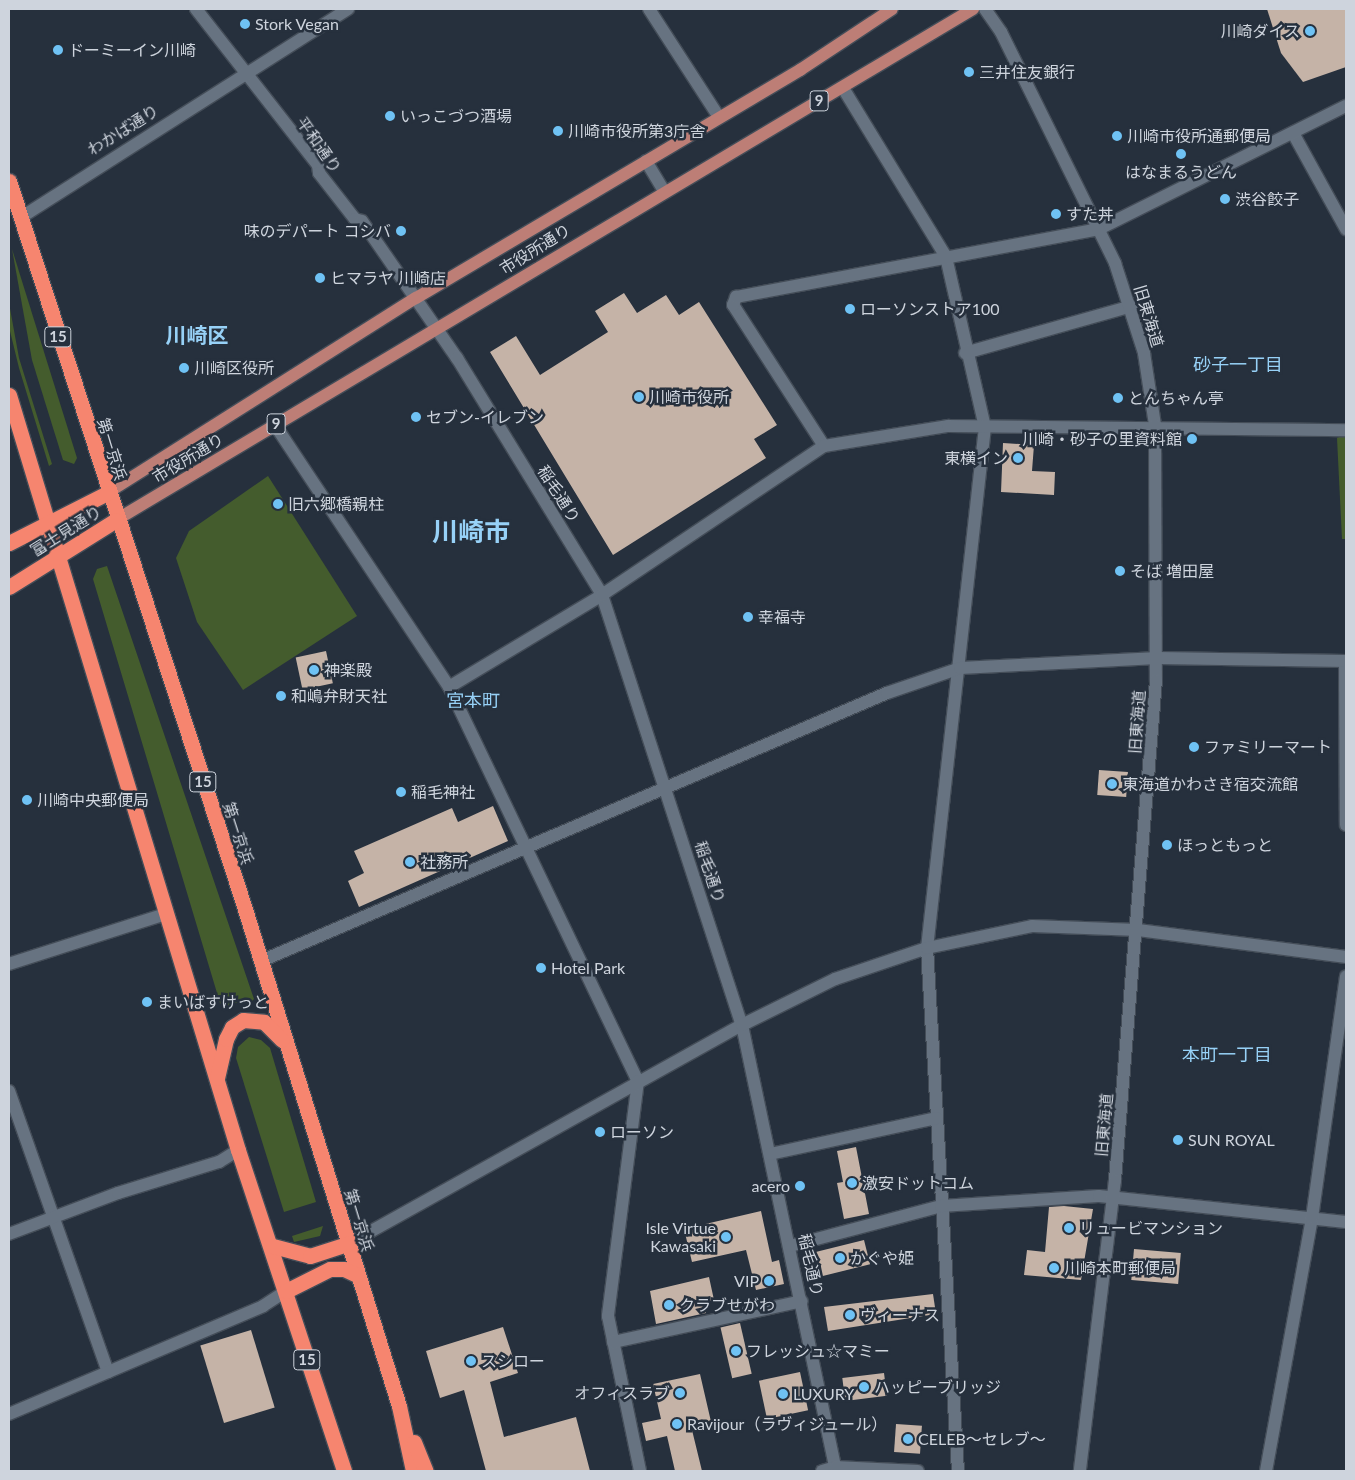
<!DOCTYPE html>
<html>
<head>
<meta charset="utf-8">
<style>
	body { margin:0 }
	#map { position:relative; width:1355px; height:1480px; overflow:hidden; background:#26303d; font-family:Lato,"Noto Sans JP",sans-serif }
	div>[style] { position:absolute }
	[style*='--x'] { left:calc(var(--x)*1px); top:calc(var(--y)*1px); width:calc(var(--w)*1px); rotate:calc(var(--a)*1deg) }
	.green>* { inset:0; background:#445c2d }
	.building>* { inset:0; background:#c5b3a7; transform-origin:0 0 }
	.roads { filter:drop-shadow(1px 0 #444d58) drop-shadow(-1px 0 #444d58) drop-shadow(0 1px #444d58) drop-shadow(0 -1px #444d58) }
	.street>* { height:12px; margin:-6px; padding:0 6px; transform-origin:6px; border-radius:6px; background:#677381 }
	.secondary>* { height:12px; margin:-6px; padding:0 6px; transform-origin:6px; border-radius:6px; background:#677381 }
	.primary>* { height:12px; margin:-6px; padding:0 6px; transform-origin:6px; border-radius:6px; background:#bd7e76 }
	.highway>* { height:15px; margin:-7.5px; padding:0 7.5px; transform-origin:7.5px; border-radius:7.5px; background:#f6856f }
	.dots>* { width:14px; height:14px; translate:-50% -50%; box-sizing:border-box; border:2px solid #26303d; border-radius:50% }
	span { translate:-50% -50%; white-space:nowrap; text-align:center; line-height:1.15; -webkit-text-stroke:5px #26303d; paint-order:stroke }
	.shield-label span { padding:1px 4px; background:#26303d; border:1px solid; border-radius:4px; -webkit-text-stroke-width:0 }
	.shield-label { font-size:15px; color:#ced4dd; font-weight:700 }
	.poi-label { font-size:16px; color:#ced4dd }
	.left { translate:0 -50%; text-align:left }
	.right { translate:-100% -50%; text-align:right }
	.street-label { font-size:16px; color:#ced4dd }
	.neighbourhood-label { font-size:18px; color:#97d1f7 }
	.district-label { font-size:21px; color:#97d1f7; font-weight:700 }
	.town-label { font-size:26px; color:#97d1f7; font-weight:700 }
	.frame { position:absolute; inset:0; border:10px solid #ced4dd; pointer-events:none }
</style>
</head>
<body>
<div id="map">
	<div class="green">
		<div style="clip-path:polygon(12px 249px,77px 458px,74px 464px,63px 460px,32px 360px)"></div>
		<div style="clip-path:polygon(9px 303px,19px 358px,52px 464px,49px 466px,19px 368px,9px 327px)"></div>
		<div style="clip-path:polygon(1346px 434px,1346px 539px,1342px 539px,1337px 438px)"></div>
		<div style="clip-path:polygon(268px 476px,357px 616px,243px 690px,197px 622px,176px 558px,189px 531px)"></div>
		<div style="clip-path:polygon(107px 566px,254px 999px,251px 1002px,240px 1001px,224px 1008px,220px 1003px,93px 579px,97px 569px)"></div>
		<div style="clip-path:polygon(249px 1037px,261px 1040px,270px 1048px,316px 1202px,284px 1212px,236px 1058px,238px 1047px)"></div>
		<div style="clip-path:polygon(323px 1226px,320px 1236px,294px 1242px,292px 1236px)"></div>
	</div>
	<div class="building">
		<div style="clip-path:polygon(1267px 9px,1346px 9px,1346px 67px,1303px 82px,1281px 53px)"></div>
		<div style="clip-path:polygon(624px 293px,637px 313px,666px 295px,679px 315px,699px 302px,777px 425px,754px 439px,766px 458px,613px 555px,490px 352px,516px 336px,540px 375px,608px 332px,595px 311px)"></div>
		<div style="clip-path:polygon(1003px 443px,1034px 445px,1032px 471px,1055px 472px,1054px 495px,1001px 492px)"></div>
		<div style="left:326px;top:651px;width:33px;height:31px;rotate:78deg"></div>
		<div style="left:1099px;top:770px;width:29px;height:25px;rotate:4deg"></div>
		<div style="clip-path:polygon(493px 806px,508px 841px,359px 907px,348px 881px,364px 873px,354px 851px,452px 808px,458px 822px)"></div>
		<div style="clip-path:polygon(856px 1147px,869px 1214px,844px 1219px,837px 1183px,843px 1182px,837px 1151px)"></div>
		<div style="clip-path:polygon(1064px 1206px,1093px 1209px,1081px 1280px,1024px 1275px,1027px 1250px,1045px 1252px,1049px 1207px)"></div>
		<div style="clip-path:polygon(761px 1211px,772px 1262px,779px 1260px,784px 1284px,756px 1290px,746px 1250px,692px 1262px,684px 1229px)"></div>
		<div style="left:864px;top:1240px;width:25px;height:56px;rotate:76deg"></div>
		<div style="left:1134px;top:1249px;width:47px;height:31px;rotate:5deg"></div>
		<div style="clip-path:polygon(709px 1277px,714px 1300px,704px 1302px,706px 1313px,656px 1324px,650px 1291px)"></div>
		<div style="clip-path:polygon(933px 1294px,936px 1314px,828px 1331px,824px 1307px)"></div>
		<div style="left:740px;top:1323px;width:52px;height:20px;rotate:77deg"></div>
		<div style="clip-path:polygon(503px 1327px,518px 1373px,490px 1382px,504px 1437px,576px 1417px,590px 1471px,486px 1471px,464px 1390px,440px 1398px,426px 1351px)"></div>
		<div style="left:251px;top:1330px;width:81px;height:53px;rotate:73deg"></div>
		<div style="left:800px;top:1372px;width:39px;height:42px;rotate:78deg"></div>
		<div style="left:884px;top:1373px;width:23px;height:42px;rotate:83deg"></div>
		<div style="clip-path:polygon(700px 1374px,712px 1426px,692px 1430px,702px 1471px,675px 1471px,667px 1436px,646px 1441px,642px 1423px,661px 1419px,653px 1384px)"></div>
		<div style="left:896px;top:1424px;width:26px;height:28px;rotate:4deg"></div>
	</div>
	<div class="roads">
		<div class="street">
			<div style="--x:196;--y:9;--w:198;--a:52"></div>
			<div style="--x:318;--y:165;--w:8;--a:83"></div>
			<div style="--x:319;--y:173;--w:58;--a:52"></div>
			<div style="--x:355;--y:219;--w:7;--a:16"></div>
			<div style="--x:362;--y:221;--w:167;--a:55.3"></div>
			<div style="--x:457;--y:358;--w:278;--a:58.5"></div>
			<div style="--x:602;--y:595;--w:452;--a:72"></div>
			<div style="--x:742;--y:1025;--w:456;--a:78.1"></div>
			<div style="--x:649;--y:9;--w:129;--a:57.1"></div>
			<div style="--x:843;--y:88;--w:198;--a:58.6"></div>
			<div style="--x:946;--y:257;--w:174;--a:77.1"></div>
			<div style="--x:985;--y:427;--w:524;--a:96.35"></div>
			<div style="--x:927;--y:948;--w:524;--a:86.61"></div>
			<div style="--x:1293;--y:133;--w:110;--a:61.1"></div>
			<div style="--x:646;--y:161;--w:35;--a:59"></div>
			<div style="--x:20;--y:218;--w:389;--a:-32.5"></div>
			<div style="--x:965;--y:353;--w:173;--a:-15.7"></div>
			<div style="--x:275;--y:425;--w:315;--a:56.4"></div>
			<div style="--x:449;--y:687;--w:437;--a:64.4"></div>
			<div style="--x:638;--y:1081;--w:237;--a:97.3"></div>
			<div style="--x:608;--y:1316;--w:158;--a:78.3"></div>
			<div style="--x:824;--y:446;--w:168;--a:-122.8"></div>
			<div style="--x:733;--y:305;--w:9;--a:-69"></div>
			<div style="--x:736;--y:297;--w:369;--a:-10.6"></div>
			<div style="--x:1099;--y:229;--w:276;--a:-26.5"></div>
			<div style="--x:1345;--y:661;--w:164;--a:89.7"></div>
			<div style="--x:449;--y:687;--w:179;--a:-31"></div>
			<div style="--x:602;--y:595;--w:267;--a:-33.9"></div>
			<div style="--x:824;--y:446;--w:126;--a:-9.2"></div>
			<div style="--x:948;--y:426;--w:398;--a:0.6"></div>
			<div style="--x:261;--y:961;--w:681;--a:-23.18"></div>
			<div style="--x:887;--y:693;--w:77;--a:-18.9"></div>
			<div style="--x:960;--y:668;--w:198;--a:-2.9"></div>
			<div style="--x:1158;--y:658;--w:188;--a:0.9"></div>
			<div style="--x:9;--y:964;--w:165;--a:-17.7"></div>
			<div style="--x:9;--y:1091;--w:298;--a:70.6"></div>
			<div style="--x:770;--y:1154;--w:170;--a:-12.2"></div>
			<div style="--x:9;--y:1234;--w:116;--a:-20.6"></div>
			<div style="--x:118;--y:1193;--w:106;--a:-17.1"></div>
			<div style="--x:219;--y:1162;--w:22;--a:-32"></div>
			<div style="--x:348;--y:1244;--w:451;--a:-29.1"></div>
			<div style="--x:742;--y:1025;--w:104;--a:-26.3"></div>
			<div style="--x:835;--y:979;--w:97;--a:-18.6"></div>
			<div style="--x:927;--y:948;--w:107;--a:-11.8"></div>
			<div style="--x:1032;--y:926;--w:106;--a:2.2"></div>
			<div style="--x:1138;--y:930;--w:210;--a:7.4"></div>
			<div style="--x:790;--y:1246;--w:156;--a:-14.8"></div>
			<div style="--x:941;--y:1206;--w:158;--a:-3.6"></div>
			<div style="--x:1099;--y:1196;--w:248;--a:6"></div>
			<div style="--x:613;--y:1342;--w:193;--a:-12.2"></div>
			<div style="--x:9;--y:1414;--w:276;--a:-23"></div>
			<div style="--x:263;--y:1306;--w:27;--a:-33"></div>
			<div style="--x:822;--y:1471;--w:15;--a:-16"></div>
			<div style="--x:836;--y:1467;--w:82;--a:2.8"></div>
			<div style="--x:1266;--y:1471;--w:257;--a:-79.7"></div>
			<div style="--x:1312;--y:1218;--w:244;--a:-82"></div>
		</div>
		<div class="secondary">
			<div style="--x:985;--y:9;--w:28;--a:55"></div>
			<div style="--x:1001;--y:32;--w:258;--a:63.7"></div>
			<div style="--x:1115;--y:263;--w:95;--a:72.1"></div>
			<div style="--x:1144;--y:353;--w:73;--a:81.3"></div>
			<div style="--x:1155;--y:425;--w:255;--a:89.8"></div>
			<div style="--x:1156;--y:680;--w:502;--a:94.69"></div>
			<div style="--x:1115;--y:1180;--w:293;--a:96.9"></div>
		</div>
		<div class="primary">
			<div style="--x:107;--y:493;--w:365;--a:-32.3"></div>
			<div style="--x:416;--y:298;--w:447;--a:-30.7"></div>
			<div style="--x:800;--y:70;--w:110;--a:-33.5"></div>
			<div style="--x:116;--y:520;--w:998;--a:-30.81"></div>
		</div>
		<div class="highway">
			<div style="--x:9;--y:181;--w:762;--a:72.04"></div>
			<div style="--x:244;--y:906;--w:523;--a:72.78"></div>
			<div style="--x:399;--y:1406;--w:66;--a:77.8"></div>
			<div style="--x:9;--y:395;--w:789;--a:73.13"></div>
			<div style="--x:238;--y:1150;--w:338;--a:71.7"></div>
			<div style="--x:9;--y:543;--w:110;--a:-27"></div>
			<div style="--x:9;--y:587;--w:126;--a:-32.1"></div>
			<div style="--x:217;--y:1078;--w:40;--a:-77"></div>
			<div style="--x:226;--y:1039;--w:13;--a:-63"></div>
			<div style="--x:232;--y:1027;--w:13;--a:-32"></div>
			<div style="--x:243;--y:1020;--w:21;--a:5"></div>
			<div style="--x:264;--y:1022;--w:25;--a:45"></div>
			<div style="--x:273;--y:1246;--w:38;--a:15"></div>
			<div style="--x:310;--y:1256;--w:40;--a:-18"></div>
			<div style="--x:286;--y:1291;--w:49;--a:-26.6"></div>
			<div style="--x:330;--y:1269;--w:14;--a:0"></div>
			<div style="--x:344;--y:1269;--w:14;--a:25"></div>
			<div style="--x:414;--y:1442;--w:31;--a:68"></div>
		</div>
	</div>
	<div class="dots">
		<div style="left:245px;top:24px;background:#6fc2f4"></div>
		<div style="left:1310px;top:31px;background:#6fc2f4"></div>
		<div style="left:58px;top:50px;background:#6fc2f4"></div>
		<div style="left:969px;top:72px;background:#6fc2f4"></div>
		<div style="left:390px;top:116px;background:#6fc2f4"></div>
		<div style="left:558px;top:131px;background:#6fc2f4"></div>
		<div style="left:1117px;top:136px;background:#6fc2f4"></div>
		<div style="left:1181px;top:154px;background:#6fc2f4"></div>
		<div style="left:1225px;top:199px;background:#6fc2f4"></div>
		<div style="left:1056px;top:214px;background:#6fc2f4"></div>
		<div style="left:401px;top:231px;background:#6fc2f4"></div>
		<div style="left:320px;top:278px;background:#6fc2f4"></div>
		<div style="left:850px;top:309px;background:#6fc2f4"></div>
		<div style="left:184px;top:368px;background:#6fc2f4"></div>
		<div style="left:639px;top:397px;background:#6fc2f4"></div>
		<div style="left:1118px;top:398px;background:#6fc2f4"></div>
		<div style="left:416px;top:417px;background:#6fc2f4"></div>
		<div style="left:1192px;top:439px;background:#6fc2f4"></div>
		<div style="left:1018px;top:458px;background:#6fc2f4"></div>
		<div style="left:278px;top:504px;background:#6fc2f4"></div>
		<div style="left:1120px;top:571px;background:#6fc2f4"></div>
		<div style="left:748px;top:617px;background:#6fc2f4"></div>
		<div style="left:314px;top:670px;background:#6fc2f4"></div>
		<div style="left:281px;top:696px;background:#6fc2f4"></div>
		<div style="left:1194px;top:747px;background:#6fc2f4"></div>
		<div style="left:1112px;top:784px;background:#6fc2f4"></div>
		<div style="left:401px;top:792px;background:#6fc2f4"></div>
		<div style="left:27px;top:800px;background:#6fc2f4"></div>
		<div style="left:1167px;top:845px;background:#6fc2f4"></div>
		<div style="left:410px;top:862px;background:#6fc2f4"></div>
		<div style="left:541px;top:968px;background:#6fc2f4"></div>
		<div style="left:147px;top:1002px;background:#6fc2f4"></div>
		<div style="left:600px;top:1132px;background:#6fc2f4"></div>
		<div style="left:1178px;top:1140px;background:#6fc2f4"></div>
		<div style="left:852px;top:1183px;background:#6fc2f4"></div>
		<div style="left:800px;top:1186px;background:#6fc2f4"></div>
		<div style="left:1069px;top:1228px;background:#6fc2f4"></div>
		<div style="left:726px;top:1237px;background:#6fc2f4"></div>
		<div style="left:840px;top:1258px;background:#6fc2f4"></div>
		<div style="left:1054px;top:1268px;background:#6fc2f4"></div>
		<div style="left:769px;top:1281px;background:#6fc2f4"></div>
		<div style="left:669px;top:1305px;background:#6fc2f4"></div>
		<div style="left:850px;top:1315px;background:#6fc2f4"></div>
		<div style="left:736px;top:1351px;background:#6fc2f4"></div>
		<div style="left:471px;top:1361px;background:#6fc2f4"></div>
		<div style="left:864px;top:1387px;background:#6fc2f4"></div>
		<div style="left:680px;top:1393px;background:#6fc2f4"></div>
		<div style="left:783px;top:1394px;background:#6fc2f4"></div>
		<div style="left:677px;top:1424px;background:#6fc2f4"></div>
		<div style="left:908px;top:1439px;background:#6fc2f4"></div>
	</div>
	<div class="shield-label">
		<span style="left:819px;top:101px">9</span>
		<span style="left:58px;top:337px">15</span>
		<span style="left:276px;top:424px">9</span>
		<span style="left:203px;top:782px">15</span>
		<span style="left:307px;top:1360px">15</span>
	</div>
	<div class="poi-label">
		<span class="left" style="left:255px;top:24px">Stork Vegan</span>
		<span class="right" style="left:1300px;top:31px">川崎ダイス</span>
		<span class="left" style="left:68px;top:50px">ドーミーイン川崎</span>
		<span class="left" style="left:979px;top:72px">三井住友銀行</span>
		<span class="left" style="left:400px;top:116px">いっこづつ酒場</span>
		<span class="left" style="left:568px;top:131px">川崎市役所第3庁舎</span>
		<span class="left" style="left:1127px;top:136px">川崎市役所通郵便局</span>
		<span style="left:1181px;top:172px">はなまるうどん</span>
		<span class="left" style="left:1235px;top:199px">渋谷餃子</span>
		<span class="left" style="left:1066px;top:214px">すた丼</span>
		<span class="right" style="left:391px;top:231px">味のデパート コシバ</span>
		<span class="left" style="left:330px;top:278px">ヒマラヤ 川崎店</span>
		<span class="left" style="left:860px;top:309px">ローソンストア100</span>
		<span class="left" style="left:194px;top:368px">川崎区役所</span>
		<span class="left" style="left:649px;top:397px">川崎市役所</span>
		<span class="left" style="left:1128px;top:398px">とんちゃん亭</span>
		<span class="left" style="left:426px;top:417px">セブン-イレブン</span>
		<span class="right" style="left:1182px;top:439px">川崎・砂子の里資料館</span>
		<span class="right" style="left:1008px;top:458px">東横イン</span>
		<span class="left" style="left:288px;top:504px">旧六郷橋親柱</span>
		<span class="left" style="left:1130px;top:571px">そば 増田屋</span>
		<span class="left" style="left:758px;top:617px">幸福寺</span>
		<span class="left" style="left:324px;top:670px">神楽殿</span>
		<span class="left" style="left:291px;top:696px">和嶋弁財天社</span>
		<span class="left" style="left:1204px;top:747px">ファミリーマート</span>
		<span class="left" style="left:1122px;top:784px">東海道かわさき宿交流館</span>
		<span class="left" style="left:411px;top:792px">稲毛神社</span>
		<span class="left" style="left:37px;top:800px">川崎中央郵便局</span>
		<span class="left" style="left:1177px;top:845px">ほっともっと</span>
		<span class="left" style="left:420px;top:862px">社務所</span>
		<span class="left" style="left:551px;top:968px">Hotel Park</span>
		<span class="left" style="left:157px;top:1002px">まいばすけっと</span>
		<span class="left" style="left:610px;top:1132px">ローソン</span>
		<span class="left" style="left:1188px;top:1140px">SUN ROYAL</span>
		<span class="left" style="left:862px;top:1183px">激安ドットコム</span>
		<span class="right" style="left:790px;top:1186px">acero</span>
		<span class="right" style="left:716px;top:1237px">Isle Virtue<br>Kawasaki</span>
		<span class="left" style="left:1079px;top:1228px">リュービマンション</span>
		<span class="left" style="left:850px;top:1258px">かぐや姫</span>
		<span class="left" style="left:1064px;top:1268px">川崎本町郵便局</span>
		<span class="right" style="left:759px;top:1281px">VIP</span>
		<span class="left" style="left:679px;top:1305px">クラブせがわ</span>
		<span class="left" style="left:860px;top:1315px">ヴィーナス</span>
		<span class="left" style="left:746px;top:1351px">フレッシュ☆マミー</span>
		<span class="left" style="left:481px;top:1361px">スシロー</span>
		<span class="left" style="left:874px;top:1387px">ハッピーブリッジ</span>
		<span class="right" style="left:670px;top:1393px">オフィスラブ</span>
		<span class="left" style="left:793px;top:1394px">LUXURY</span>
		<span class="left" style="left:687px;top:1424px">Ravijour（ラヴィジュール）</span>
		<span class="left" style="left:918px;top:1439px">CELEB～セレブ～</span>
	</div>
	<div class="street-label">
		<span style="left:123px;top:130px;rotate:-32deg">わかば通り</span>
		<span style="left:319px;top:145px;rotate:55deg">平和通り</span>
		<span style="left:535px;top:249px;rotate:-32deg">市役所通り</span>
		<span style="left:1149px;top:316px;rotate:73deg">旧東海道</span>
		<span style="left:112px;top:449px;rotate:73deg">第一京浜</span>
		<span style="left:188px;top:458px;rotate:-31deg">市役所通り</span>
		<span style="left:559px;top:494px;rotate:58deg">稲毛通り</span>
		<span style="left:66px;top:531px;rotate:-32deg">富士見通り</span>
		<span style="left:1137px;top:722px;rotate:-86deg">旧東海道</span>
		<span style="left:238px;top:833px;rotate:72deg">第一京浜</span>
		<span style="left:710px;top:872px;rotate:72deg">稲毛通り</span>
		<span style="left:1104px;top:1125px;rotate:-85deg">旧東海道</span>
		<span style="left:359px;top:1220px;rotate:73deg">第一京浜</span>
		<span style="left:811px;top:1265px;rotate:78deg">稲毛通り</span>
	</div>
	<div class="neighbourhood-label">
		<span style="left:1238px;top:364px">砂子一丁目</span>
		<span style="left:473px;top:700px">宮本町</span>
		<span style="left:1227px;top:1054px">本町一丁目</span>
	</div>
	<div class="district-label">
		<span style="left:197px;top:335px">川崎区</span>
	</div>
	<div class="town-label">
		<span style="left:471px;top:532px">川崎市</span>
	</div>
	<div class="frame"></div>
</div>
</body>
</html>
